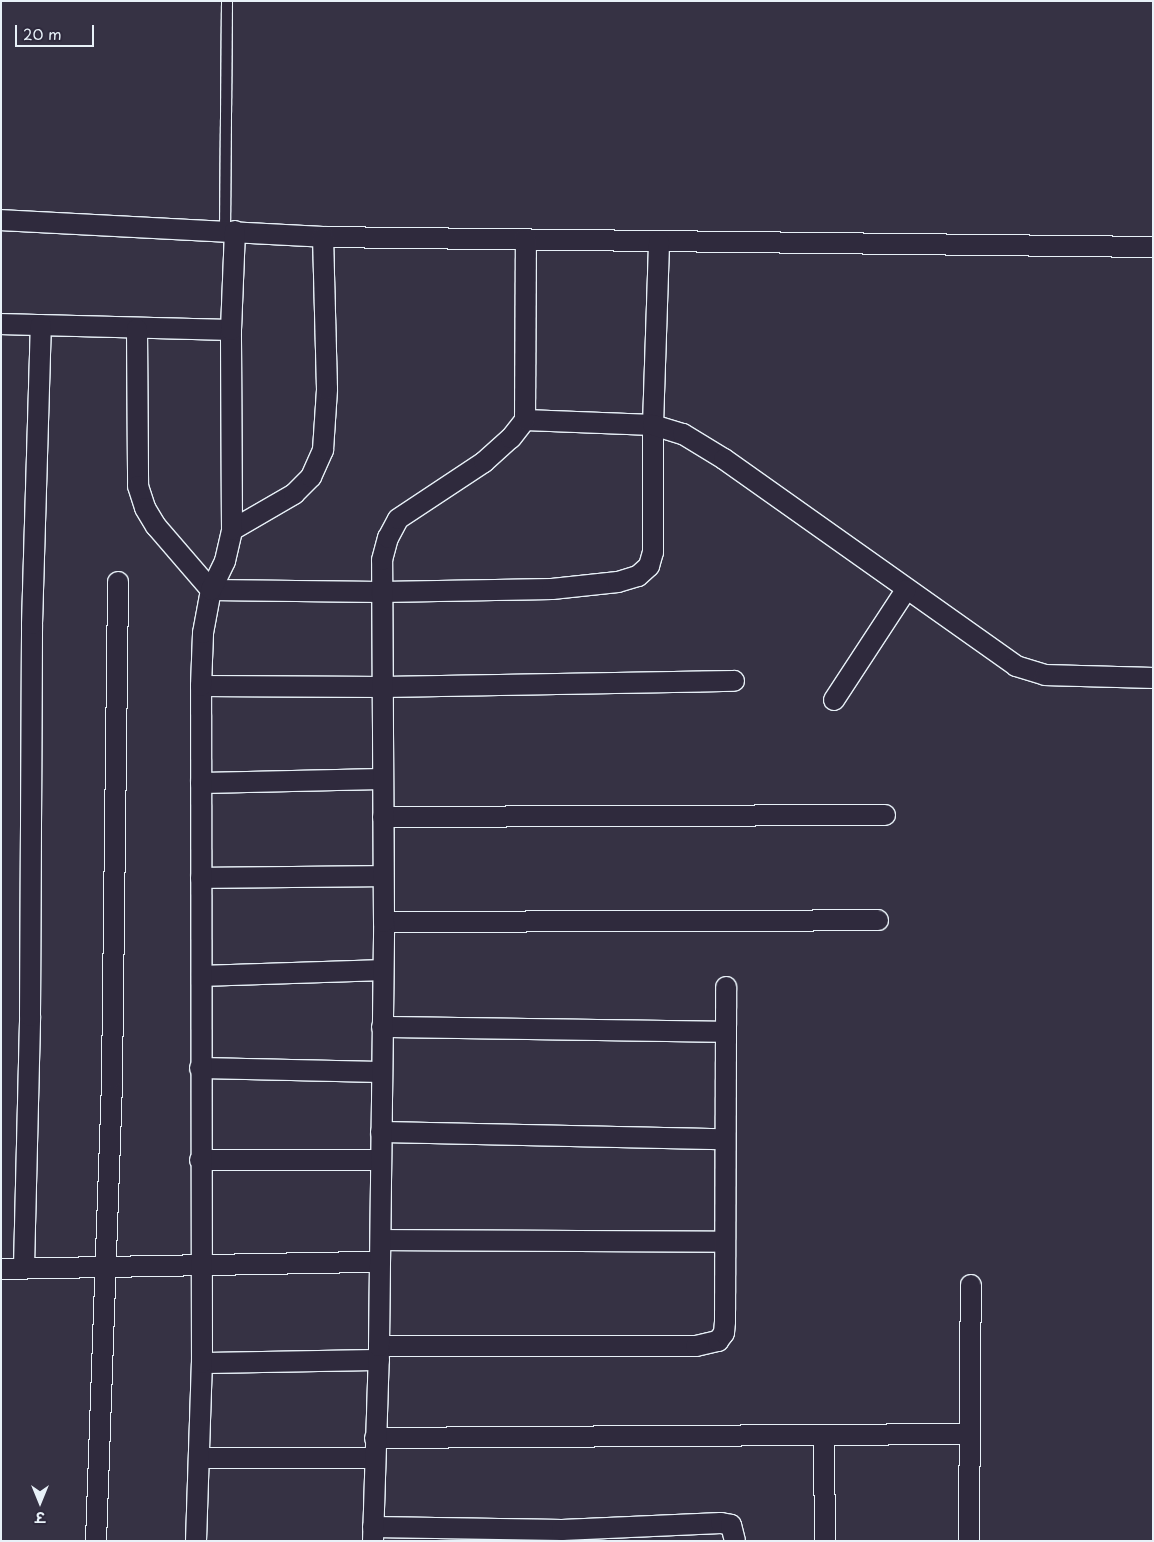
<!DOCTYPE html>
<html>
<head>
<meta charset="utf-8">
<style>
	body { margin:0 }
	#map { position:relative; width:1154px; height:1542px; overflow:hidden; background:#363244; font-family:"Playpen Sans","Playpen Sans Deva",sans-serif }
	div>[style] { position:absolute }
	[style*='--x'] { left:calc(var(--x)*1px); top:calc(var(--y)*1px); width:calc(var(--w)*1px); rotate:calc(var(--a)*1deg) }
	.roads { filter:drop-shadow(1px 0 #e8f1f8) drop-shadow(-1px 0 #e8f1f8) drop-shadow(0 1px #e8f1f8) drop-shadow(0 -1px #e8f1f8) }
	.lane>* { height:10px; margin:-5px; padding:0 5px; transform-origin:5px; border-radius:5px; background:#2f2a3d }
	.street>* { height:20px; margin:-10px; padding:0 10px; transform-origin:10px; border-radius:10px; background:#2f2a3d }
	span { translate:-50% -50%; white-space:nowrap; text-align:center; line-height:1.15; -webkit-text-stroke:5px #2f2a3d; paint-order:stroke }
	.frame { position:absolute; inset:0; border:2px solid #e8f1f8; pointer-events:none }
	.north { position:absolute; left:15px; top:1477px; width:50px; height:50px; -webkit-text-stroke:4px #2f2a3d; paint-order:stroke; rotate:180deg; font-size:14px; font-weight:700; line-height:20px; text-align:center; color:#e8f1f8 }
	.north::after { content:''; display:block; margin:auto; width:18px; height:22px; background:#e8f1f8; clip-path:polygon(50% 0,100% 100%,50% 72%,0 100%) }
	.scale { position:absolute; left:15px; top:25px; width:79px; height:22px; box-sizing:border-box; border:2px solid #e8f1f8; border-top:0; padding-left:6px; font-size:15px; line-height:18px; white-space:nowrap; color:#e8f1f8; -webkit-text-stroke:4px #2f2a3d; paint-order:stroke }
</style>
</head>
<body>
<div id="map">
	<div class="roads">
		<div class="lane">
			<div style="--x:225;--y:231;--w:230;--a:-89.5"></div>
		</div>
		<div class="street">
			<div style="--x:1;--y:220;--w:322;--a:3"></div>
			<div style="--x:323;--y:237;--w:830;--a:0.69"></div>
			<div style="--x:1;--y:324;--w:230;--a:1.5"></div>
			<div style="--x:137;--y:329;--w:157;--a:89.6"></div>
			<div style="--x:138;--y:486;--w:23;--a:72"></div>
			<div style="--x:145;--y:508;--w:21;--a:59"></div>
			<div style="--x:156;--y:526;--w:84;--a:49.3"></div>
			<div style="--x:211;--y:590;--w:170;--a:0.7"></div>
			<div style="--x:381;--y:592;--w:171;--a:-1"></div>
			<div style="--x:552;--y:589;--w:66;--a:-6.1"></div>
			<div style="--x:618;--y:582;--w:21;--a:-17"></div>
			<div style="--x:638;--y:576;--w:15;--a:-42"></div>
			<div style="--x:649;--y:566;--w:15;--a:-74"></div>
			<div style="--x:653;--y:552;--w:127;--a:-90"></div>
			<div style="--x:653;--y:425;--w:183;--a:-88.1"></div>
			<div style="--x:525;--y:420;--w:128;--a:2.2"></div>
			<div style="--x:653;--y:425;--w:31;--a:17"></div>
			<div style="--x:683;--y:434;--w:48;--a:31.4"></div>
			<div style="--x:724;--y:459;--w:358;--a:35.3"></div>
			<div style="--x:1016;--y:666;--w:30;--a:17"></div>
			<div style="--x:1045;--y:675;--w:108;--a:1.6"></div>
			<div style="--x:232;--y:530;--w:72;--a:-30.1"></div>
			<div style="--x:294;--y:494;--w:24;--a:-45"></div>
			<div style="--x:311;--y:477;--w:30;--a:-66"></div>
			<div style="--x:323;--y:450;--w:61;--a:-86.2"></div>
			<div style="--x:327;--y:389;--w:152;--a:-91.5"></div>
			<div style="--x:201;--y:686;--w:182;--a:0.3"></div>
			<div style="--x:383;--y:687;--w:351;--a:-1"></div>
			<div style="--x:834;--y:700;--w:131;--a:-56.8"></div>
			<div style="--x:201;--y:783;--w:182;--a:-1.3"></div>
			<div style="--x:383;--y:817;--w:502;--a:-0.23"></div>
			<div style="--x:201;--y:878;--w:182;--a:-0.6"></div>
			<div style="--x:384;--y:922;--w:494;--a:-0.2"></div>
			<div style="--x:202;--y:976;--w:181;--a:-1.9"></div>
			<div style="--x:382;--y:1027;--w:344;--a:0.8"></div>
			<div style="--x:200;--y:1068;--w:182;--a:1.3"></div>
			<div style="--x:381;--y:1132;--w:343;--a:1.2"></div>
			<div style="--x:200;--y:1160;--w:181;--a:0"></div>
			<div style="--x:381;--y:1240;--w:342;--a:0.3"></div>
			<div style="--x:24;--y:1267;--w:251;--a:-88.6"></div>
			<div style="--x:30;--y:1016;--w:392;--a:-89.7"></div>
			<div style="--x:32;--y:624;--w:299;--a:-88.3"></div>
			<div style="--x:1;--y:1269;--w:379;--a:-1.1"></div>
			<div style="--x:379;--y:1346;--w:317;--a:0"></div>
			<div style="--x:696;--y:1346;--w:23;--a:-13"></div>
			<div style="--x:718;--y:1341;--w:10;--a:-53"></div>
			<div style="--x:724;--y:1333;--w:11;--a:-85"></div>
			<div style="--x:725;--y:1322;--w:335;--a:-89.8"></div>
			<div style="--x:202;--y:1363;--w:177;--a:-1"></div>
			<div style="--x:824;--y:1436;--w:105;--a:89.5"></div>
			<div style="--x:375;--y:1438;--w:593;--a:-0.39"></div>
			<div style="--x:200;--y:1458;--w:174;--a:0"></div>
			<div style="--x:373;--y:1527;--w:189;--a:0.9"></div>
			<div style="--x:562;--y:1530;--w:159;--a:-2.5"></div>
			<div style="--x:721;--y:1523;--w:10;--a:11"></div>
			<div style="--x:731;--y:1525;--w:16;--a:76"></div>
			<div style="--x:96;--y:1541;--w:463;--a:-88"></div>
			<div style="--x:112;--y:1078;--w:496;--a:-89.3"></div>
			<div style="--x:196;--y:1541;--w:178;--a:-88.1"></div>
			<div style="--x:202;--y:1363;--w:677;--a:-90.08"></div>
			<div style="--x:201;--y:686;--w:53;--a:-87.8"></div>
			<div style="--x:203;--y:633;--w:44;--a:-79.5"></div>
			<div style="--x:211;--y:590;--w:32;--a:-64"></div>
			<div style="--x:225;--y:561;--w:32;--a:-77"></div>
			<div style="--x:232;--y:530;--w:200;--a:-90.3"></div>
			<div style="--x:231;--y:330;--w:99;--a:-87.7"></div>
			<div style="--x:373;--y:1541;--w:195;--a:-88.2"></div>
			<div style="--x:379;--y:1346;--w:424;--a:-89.3"></div>
			<div style="--x:384;--y:922;--w:362;--a:-90.3"></div>
			<div style="--x:382;--y:560;--w:23;--a:-75"></div>
			<div style="--x:388;--y:538;--w:21;--a:-62"></div>
			<div style="--x:398;--y:519;--w:103;--a:-33.5"></div>
			<div style="--x:484;--y:462;--w:36;--a:-42"></div>
			<div style="--x:511;--y:438;--w:23;--a:-52"></div>
			<div style="--x:525;--y:420;--w:181;--a:-89.7"></div>
			<div style="--x:969;--y:1541;--w:256;--a:-89.6"></div>
		</div>
	</div>
	<div class="frame"></div>
	<div class="north">उ</div>
	<div class="scale">20 m</div>
</div>
</body>
</html>
